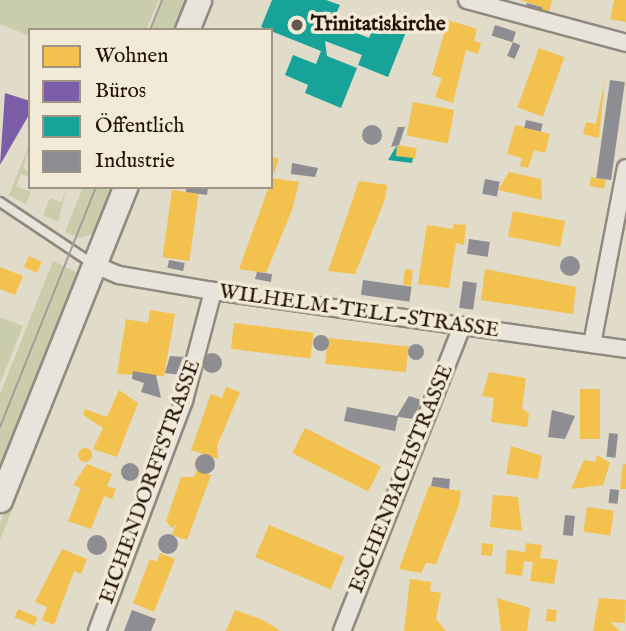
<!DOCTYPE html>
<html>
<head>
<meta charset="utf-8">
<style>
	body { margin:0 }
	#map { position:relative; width:626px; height:631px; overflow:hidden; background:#e1dbca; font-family:"IM FELL English",serif }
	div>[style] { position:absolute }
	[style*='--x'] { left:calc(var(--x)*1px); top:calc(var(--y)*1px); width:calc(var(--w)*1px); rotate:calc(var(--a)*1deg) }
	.green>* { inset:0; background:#cacdac }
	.homes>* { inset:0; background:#f2c14e; transform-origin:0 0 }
	.round { border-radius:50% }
	.offices>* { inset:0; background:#7b5ea7 }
	.public>* { inset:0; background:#17a398 }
	.industry>* { inset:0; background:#8d8d92; transform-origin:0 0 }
	.roads { filter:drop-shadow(2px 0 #8f897f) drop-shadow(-2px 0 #8f897f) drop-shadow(0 2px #8f897f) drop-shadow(0 -2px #8f897f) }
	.lane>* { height:8px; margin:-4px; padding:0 4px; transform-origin:4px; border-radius:4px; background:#e8e4dc }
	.street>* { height:16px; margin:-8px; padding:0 8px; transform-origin:8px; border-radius:8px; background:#e8e4dc }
	.secondary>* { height:23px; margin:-11.5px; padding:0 11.5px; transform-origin:11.5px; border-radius:11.5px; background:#e8e4dc }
	.tram>* { height:2px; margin:-1px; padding:0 1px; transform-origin:1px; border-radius:1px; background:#a29d96 }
	.dots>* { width:19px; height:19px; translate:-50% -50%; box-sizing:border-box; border:4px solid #f1ead7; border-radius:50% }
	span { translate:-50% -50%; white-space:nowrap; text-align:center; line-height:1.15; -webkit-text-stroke:7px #f1ead7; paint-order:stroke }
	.poi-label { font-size:21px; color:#24110a; font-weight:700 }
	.left { translate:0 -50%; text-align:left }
	.street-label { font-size:21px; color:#24110a }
	.legend { position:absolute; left:28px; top:28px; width:245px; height:161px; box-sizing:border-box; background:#f1ead7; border:2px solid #9f9385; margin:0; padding:9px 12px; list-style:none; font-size:21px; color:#24110a }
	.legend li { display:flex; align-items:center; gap:14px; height:35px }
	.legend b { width:35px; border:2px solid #9f9385 }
</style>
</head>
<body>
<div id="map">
	<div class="green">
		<div style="clip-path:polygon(0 0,159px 0,146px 30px,30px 30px,30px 36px,0 24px)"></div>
		<div style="clip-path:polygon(161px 0,189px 0,177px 30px,149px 30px)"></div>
		<div style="clip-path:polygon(29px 145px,24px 167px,30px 177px,21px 174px,16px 186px,31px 192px,26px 204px,9px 195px)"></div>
		<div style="clip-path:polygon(67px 187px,58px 222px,43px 215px,50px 198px,61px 202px)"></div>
		<div style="clip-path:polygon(83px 187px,114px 187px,95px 233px,80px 238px,65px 232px)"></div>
		<div style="clip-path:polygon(53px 261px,80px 274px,0 474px,0 394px)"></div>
		<div style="clip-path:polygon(98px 291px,39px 442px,0 540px,0 523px,89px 298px)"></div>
		<div style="clip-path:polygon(0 317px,23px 326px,0 383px)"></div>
	</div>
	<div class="homes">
		<div style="clip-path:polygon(520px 0,552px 0,548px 16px,540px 15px,542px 7px)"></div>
		<div style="clip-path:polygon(614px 0,626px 0,626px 22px,610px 19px)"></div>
		<div style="clip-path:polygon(448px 20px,477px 29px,474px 41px,481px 43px,478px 54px,466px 50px,453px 103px,435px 97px,442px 78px,432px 75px)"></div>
		<div style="left:539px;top:48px;width:27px;height:63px;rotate:20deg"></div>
		<div style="clip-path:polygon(605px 79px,599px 138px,583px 134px,586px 122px,596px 124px)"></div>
		<div style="left:413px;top:102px;width:42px;height:34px;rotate:11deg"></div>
		<div style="clip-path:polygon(515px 125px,550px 134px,545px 153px,534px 150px,528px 168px,520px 166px,522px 158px,507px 154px)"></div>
		<div style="left:397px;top:145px;width:20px;height:11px;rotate:9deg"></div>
		<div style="clip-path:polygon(271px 156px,279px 159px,274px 173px,271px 172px)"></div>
		<div style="clip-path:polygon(509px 172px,541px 179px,542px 200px,498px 190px)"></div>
		<div style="left:591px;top:177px;width:15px;height:9px;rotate:11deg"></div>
		<div style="clip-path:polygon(272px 178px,299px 182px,292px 210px,266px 273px,239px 269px)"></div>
		<div style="clip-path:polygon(359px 181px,387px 185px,385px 199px,355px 274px,328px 271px)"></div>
		<div style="left:172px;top:190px;width:27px;height:68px;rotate:8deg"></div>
		<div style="left:513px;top:211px;width:53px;height:26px;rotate:11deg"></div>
		<div style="clip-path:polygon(454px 224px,466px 225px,464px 245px,456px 243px,449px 288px,418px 284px,427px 225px,453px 229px)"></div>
		<div style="left:29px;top:256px;width:14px;height:12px;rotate:25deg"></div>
		<div style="clip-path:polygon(0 267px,23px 276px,15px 295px,0 289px)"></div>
		<div style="left:405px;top:269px;width:8px;height:16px;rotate:7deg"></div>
		<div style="clip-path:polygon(485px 269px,576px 287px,573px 314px,481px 300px)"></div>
		<div style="clip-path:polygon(150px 310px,175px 314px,164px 376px,117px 374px,126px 319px,148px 323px)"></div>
		<div style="left:234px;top:323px;width:80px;height:26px;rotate:7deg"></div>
		<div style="left:328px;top:338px;width:81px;height:26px;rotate:6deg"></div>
		<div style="clip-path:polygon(489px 372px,526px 378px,522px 408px,529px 414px,527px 427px,491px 422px,494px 398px,482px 396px)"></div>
		<div style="clip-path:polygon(226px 387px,240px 392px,217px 446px,218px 459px,191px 450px,211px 394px,222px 398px)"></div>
		<div style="left:580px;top:389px;width:20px;height:50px"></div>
		<div style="clip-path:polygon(119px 390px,138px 403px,117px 457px,93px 449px,103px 428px,83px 415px,85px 409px,107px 417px)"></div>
		<div style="left:305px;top:428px;width:85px;height:28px;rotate:27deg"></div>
		<div style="clip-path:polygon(511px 446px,542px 456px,538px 479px,506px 474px)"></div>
		<div class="round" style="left:78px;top:448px;width:14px;height:14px"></div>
		<div style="clip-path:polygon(597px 455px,610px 463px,603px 485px,571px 489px,584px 460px,595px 462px)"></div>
		<div style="clip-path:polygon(87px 464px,112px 474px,107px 486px,116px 489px,112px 499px,104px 496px,91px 529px,68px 521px,81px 488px,73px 485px)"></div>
		<div style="clip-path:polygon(623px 464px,626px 464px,626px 489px,620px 489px)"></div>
		<div style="clip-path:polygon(197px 470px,211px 475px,187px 540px,172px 535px,176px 525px,172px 528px,166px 521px,181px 477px,194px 477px)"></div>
		<div style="clip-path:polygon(429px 486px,461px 491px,459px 505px,436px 564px,426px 563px,421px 573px,399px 569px)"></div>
		<div style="clip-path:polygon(493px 495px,518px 497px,522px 531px,490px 527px)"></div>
		<div style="left:587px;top:507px;width:27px;height:25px;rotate:8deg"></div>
		<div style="left:269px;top:525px;width:82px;height:35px;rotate:23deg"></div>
		<div style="left:482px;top:543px;width:11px;height:12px;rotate:5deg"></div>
		<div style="clip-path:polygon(526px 543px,542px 545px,540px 558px,558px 560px,554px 584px,530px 581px,533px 562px,524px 561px,522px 576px,505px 574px,507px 550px,525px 552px)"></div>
		<div style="clip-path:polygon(62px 549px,87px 559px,81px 574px,74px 571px,54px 625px,42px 620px,47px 607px,35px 602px)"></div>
		<div style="clip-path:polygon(160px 553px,175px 559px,154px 612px,133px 603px,150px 559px,157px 562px)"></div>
		<div style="clip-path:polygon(410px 579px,431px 582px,430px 591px,441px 593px,436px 619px,446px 631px,404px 631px)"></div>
		<div style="clip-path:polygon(497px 598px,530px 608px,527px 631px,501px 631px)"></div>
		<div style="clip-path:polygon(599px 598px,626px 600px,625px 623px,610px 622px,620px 631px,593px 631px)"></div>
		<div style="left:18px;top:609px;width:21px;height:9px;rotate:23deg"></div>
		<div style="left:547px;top:609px;width:10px;height:12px;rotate:6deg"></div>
		<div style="clip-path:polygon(235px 610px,263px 620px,281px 631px,226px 631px)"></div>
	</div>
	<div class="offices">
		<div style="clip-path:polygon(5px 93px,30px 101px,30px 113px,0 165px)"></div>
	</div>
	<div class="public">
		<div style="clip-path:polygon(272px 0,326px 0,340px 5px,332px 23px,369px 38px,376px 20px,406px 32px,388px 77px,358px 65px,362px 55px,325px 41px,327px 56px,357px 68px,341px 108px,305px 93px,308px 85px,285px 75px,293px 55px,316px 64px,321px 51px,261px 27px)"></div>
		<div style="clip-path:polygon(397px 145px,396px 156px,413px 158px,412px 163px,388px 160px)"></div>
	</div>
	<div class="industry">
		<div style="left:527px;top:3px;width:16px;height:8px;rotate:15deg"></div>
		<div style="left:495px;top:25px;width:22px;height:11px;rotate:18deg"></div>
		<div style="left:513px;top:42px;width:8px;height:15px;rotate:23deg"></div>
		<div style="left:610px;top:80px;width:15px;height:99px;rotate:8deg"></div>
		<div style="left:526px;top:120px;width:17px;height:8px;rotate:13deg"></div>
		<div class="round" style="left:362px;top:125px;width:20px;height:20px"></div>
		<div style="clip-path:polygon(398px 127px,405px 127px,399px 145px,391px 147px)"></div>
		<div style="clip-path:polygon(292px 163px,318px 168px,315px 177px,291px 174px)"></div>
		<div style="left:485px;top:179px;width:15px;height:15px;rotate:11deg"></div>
		<div style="clip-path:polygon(186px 187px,208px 187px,207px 195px,186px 192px)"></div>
		<div style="left:469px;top:239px;width:21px;height:15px;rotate:8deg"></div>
		<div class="round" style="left:560px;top:256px;width:20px;height:20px"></div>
		<div style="left:169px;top:260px;width:16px;height:8px;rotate:11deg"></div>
		<div style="clip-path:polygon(257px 272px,272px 274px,271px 282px,255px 279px)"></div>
		<div style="left:363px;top:280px;width:49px;height:15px;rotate:8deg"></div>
		<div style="left:463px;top:281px;width:14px;height:27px;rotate:8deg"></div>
		<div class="round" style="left:313px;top:335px;width:16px;height:16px"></div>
		<div class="round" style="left:408px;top:344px;width:16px;height:16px"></div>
		<div class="round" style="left:202px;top:353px;width:20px;height:20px"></div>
		<div style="clip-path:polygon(170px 356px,186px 357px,181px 375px,165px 373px)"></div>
		<div style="clip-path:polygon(133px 371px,156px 375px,161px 398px,141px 392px,144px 383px,132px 379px)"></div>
		<div style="clip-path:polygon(409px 396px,421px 400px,414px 419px,398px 417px,395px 431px,344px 421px,347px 407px,397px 416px)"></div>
		<div style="clip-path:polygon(552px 410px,575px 416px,565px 439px,548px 437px)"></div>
		<div style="left:609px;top:433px;width:9px;height:24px;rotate:6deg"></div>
		<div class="round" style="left:195px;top:454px;width:20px;height:20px"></div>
		<div class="round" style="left:121px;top:463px;width:18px;height:18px"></div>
		<div style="clip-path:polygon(433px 477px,450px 479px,449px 489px,431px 486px)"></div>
		<div style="left:610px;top:489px;width:9px;height:14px;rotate:6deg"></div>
		<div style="left:565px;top:515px;width:10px;height:20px;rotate:6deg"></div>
		<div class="round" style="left:158px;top:534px;width:20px;height:20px"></div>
		<div class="round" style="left:87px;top:535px;width:20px;height:20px"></div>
		<div style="clip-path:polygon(132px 610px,156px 619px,151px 631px,124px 631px)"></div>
	</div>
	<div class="roads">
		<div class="lane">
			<div style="--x:0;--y:202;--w:112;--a:33.7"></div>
		</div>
		<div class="street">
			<div style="--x:467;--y:0;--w:165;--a:15.1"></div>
			<div style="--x:95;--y:265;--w:26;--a:23"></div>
			<div style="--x:119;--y:275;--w:95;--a:9.7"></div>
			<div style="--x:213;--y:291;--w:417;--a:8"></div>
			<div style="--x:592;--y:344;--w:179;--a:-79.1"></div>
			<div style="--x:97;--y:631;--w:246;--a:-69.3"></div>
			<div style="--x:184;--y:401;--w:114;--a:-75.2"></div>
			<div style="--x:342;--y:631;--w:328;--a:-68.5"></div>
		</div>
		<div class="secondary">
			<div style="--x:187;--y:30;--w:32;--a:-68"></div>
			<div style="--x:0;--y:500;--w:337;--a:-68.2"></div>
		</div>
	</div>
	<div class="tram">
		<div style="--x:150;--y:30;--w:32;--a:-68"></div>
		<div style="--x:0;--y:427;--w:258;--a:-68.2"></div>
	</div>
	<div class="dots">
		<div style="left:297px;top:25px;background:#66584d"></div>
	</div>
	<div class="poi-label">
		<span class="left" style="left:311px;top:25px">Trinitatiskirche</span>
	</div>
	<div class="street-label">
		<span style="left:359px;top:312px;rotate:8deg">WILHELM-TELL-STRASSE</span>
		<span style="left:402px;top:479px;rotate:-68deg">ESCHENBACHSTRASSE</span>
		<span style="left:151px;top:482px;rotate:-70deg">EICHENDORFFSTRASSE</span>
	</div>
	<ul class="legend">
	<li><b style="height:19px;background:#f2c14e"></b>Wohnen</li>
	<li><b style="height:19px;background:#7b5ea7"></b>Büros</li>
	<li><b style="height:19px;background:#17a398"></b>Öffentlich</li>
	<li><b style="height:19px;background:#8d8d92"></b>Industrie</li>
	</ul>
</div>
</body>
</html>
